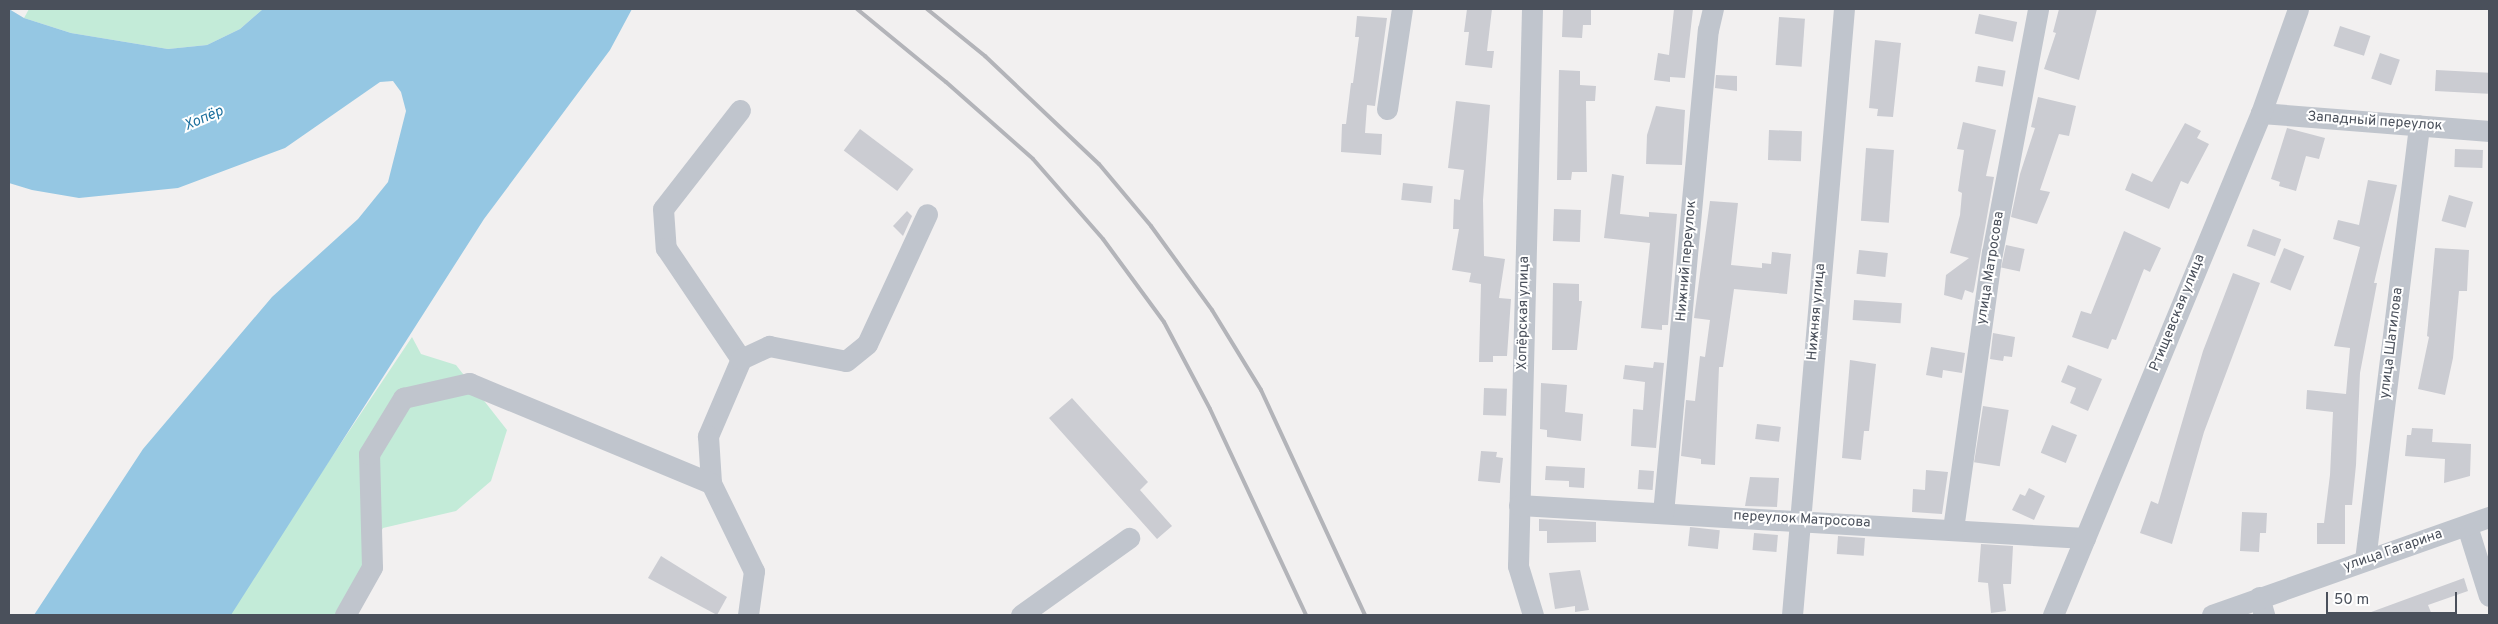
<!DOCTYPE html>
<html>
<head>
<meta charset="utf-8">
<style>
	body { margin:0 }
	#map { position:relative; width:2498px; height:624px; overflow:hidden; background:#f2f0f0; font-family:Overpass,sans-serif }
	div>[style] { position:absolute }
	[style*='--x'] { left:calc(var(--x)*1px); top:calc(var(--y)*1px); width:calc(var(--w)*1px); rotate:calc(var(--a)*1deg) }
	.green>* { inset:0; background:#c3ebd8 }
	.water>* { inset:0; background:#95c7e3 }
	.building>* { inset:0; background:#cbccd2; transform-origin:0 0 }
	.minor>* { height:21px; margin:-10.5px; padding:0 10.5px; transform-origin:10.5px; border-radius:10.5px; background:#c0c5cd }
	.rail>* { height:4px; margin:-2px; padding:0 2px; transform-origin:2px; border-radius:2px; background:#b3b4b9 }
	span { translate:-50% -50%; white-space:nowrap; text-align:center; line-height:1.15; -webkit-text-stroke:4px #fff; paint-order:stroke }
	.street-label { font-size:14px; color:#4a505b }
	.water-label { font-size:15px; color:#1b6f9d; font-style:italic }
	.frame { position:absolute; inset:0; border:10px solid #4a505b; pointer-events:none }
	.scale { position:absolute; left:2326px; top:592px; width:131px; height:22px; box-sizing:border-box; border:2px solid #4a505b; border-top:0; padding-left:6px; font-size:15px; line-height:18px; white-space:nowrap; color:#4a505b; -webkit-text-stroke:4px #fff; paint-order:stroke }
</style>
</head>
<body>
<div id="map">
	<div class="green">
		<div style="clip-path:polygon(29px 9px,263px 9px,240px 29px,207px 45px,168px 49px,71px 33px,24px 18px)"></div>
		<div style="clip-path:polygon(412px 337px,421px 354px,456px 365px,507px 430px,491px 481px,456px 511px,383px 528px,337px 615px,226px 615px)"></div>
	</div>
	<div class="water">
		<div style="clip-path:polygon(9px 9px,24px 18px,71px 33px,168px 49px,207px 45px,240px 29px,263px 9px,632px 9px,610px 50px,484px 219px,231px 615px,34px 615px,143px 449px,272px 297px,358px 219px,388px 182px,406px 111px,401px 92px,393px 81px,380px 82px,285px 148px,178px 188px,79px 198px,32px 190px,9px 183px)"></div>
	</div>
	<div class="building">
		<div style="clip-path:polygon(1467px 9px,1492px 9px,1487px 51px,1494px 51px,1492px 68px,1465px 65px,1469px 32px,1464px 32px)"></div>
		<div style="clip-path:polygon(1563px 9px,1591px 9px,1591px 25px,1583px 25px,1582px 38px,1562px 37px)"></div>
		<div style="clip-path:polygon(1674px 9px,1693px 9px,1685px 78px,1670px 77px,1670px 82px,1654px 80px,1658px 53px,1669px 55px)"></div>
		<div style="clip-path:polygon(2059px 9px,2097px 9px,2079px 80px,2044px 69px,2056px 33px,2053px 32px)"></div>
		<div style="left:1979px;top:14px;width:39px;height:20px;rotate:12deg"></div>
		<div style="clip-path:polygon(1357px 16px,1387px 18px,1375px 106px,1367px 105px,1365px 133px,1382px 134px,1381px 155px,1341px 152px,1342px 124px,1346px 124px,1351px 83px,1353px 83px,1359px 37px,1355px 37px)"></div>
		<div style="left:1779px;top:17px;width:26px;height:48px;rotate:4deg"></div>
		<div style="left:2340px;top:26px;width:32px;height:21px;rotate:18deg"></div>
		<div style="clip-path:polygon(1875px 40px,1901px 43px,1893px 117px,1877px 116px,1878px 109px,1869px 108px)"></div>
		<div style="left:2380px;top:53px;width:21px;height:27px;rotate:19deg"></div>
		<div style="left:1978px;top:66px;width:28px;height:16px;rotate:10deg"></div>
		<div style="clip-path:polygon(1559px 70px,1580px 71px,1580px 85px,1596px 86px,1595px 101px,1586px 101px,1587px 172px,1572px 172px,1571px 180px,1557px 180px)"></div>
		<div style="left:2436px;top:70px;width:53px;height:21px;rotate:3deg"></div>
		<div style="clip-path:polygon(1716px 75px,1737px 76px,1737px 91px,1715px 88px)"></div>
		<div style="clip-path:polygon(2038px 97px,2076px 106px,2069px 136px,2059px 134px,2040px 190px,2050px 192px,2037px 224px,2011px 217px,2020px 174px,2035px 128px,2031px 127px)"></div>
		<div style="clip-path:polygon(1456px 101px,1490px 105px,1483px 200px,1484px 256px,1505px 259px,1499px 298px,1511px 299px,1507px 356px,1493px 356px,1493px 362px,1479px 362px,1481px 284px,1469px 282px,1471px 273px,1452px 270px,1459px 229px,1453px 229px,1454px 199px,1460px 200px,1464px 170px,1448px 168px)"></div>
		<div style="clip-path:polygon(1656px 106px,1685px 110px,1682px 165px,1646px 164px,1647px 135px)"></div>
		<div style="clip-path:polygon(1963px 122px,1996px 130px,1986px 176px,1994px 177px,1974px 290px,1973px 293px,1965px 290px,1962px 300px,1944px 295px,1946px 275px,1969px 258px,1950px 253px,1960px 215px,1962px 193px,1958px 191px,1964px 150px,1957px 149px)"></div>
		<div style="clip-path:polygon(2185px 123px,2201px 131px,2197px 138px,2209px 144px,2188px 184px,2181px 181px,2169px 209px,2125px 190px,2132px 173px,2152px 182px)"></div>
		<div style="clip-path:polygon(2287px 128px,2325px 138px,2319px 159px,2306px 156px,2296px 191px,2279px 186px,2280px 182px,2271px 179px)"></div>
		<div style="left:860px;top:129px;width:67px;height:27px;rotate:37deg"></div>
		<div style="left:1769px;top:130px;width:33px;height:30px;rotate:2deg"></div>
		<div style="left:1866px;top:148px;width:28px;height:73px;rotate:4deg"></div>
		<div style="left:2455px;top:149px;width:28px;height:18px;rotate:2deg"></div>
		<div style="clip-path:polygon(1612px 174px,1624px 176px,1620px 214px,1649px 217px,1649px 212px,1677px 214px,1668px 325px,1662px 325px,1662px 330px,1641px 328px,1650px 243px,1604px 238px)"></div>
		<div style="clip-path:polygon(2368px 180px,2397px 185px,2374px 283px,2377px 283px,2360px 373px,2356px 465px,2352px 505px,2345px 505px,2345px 544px,2317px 544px,2317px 523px,2324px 523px,2330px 475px,2333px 412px,2306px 409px,2307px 390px,2346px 394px,2350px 348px,2334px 346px,2360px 247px,2333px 239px,2338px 220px,2359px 225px)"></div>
		<div style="left:1403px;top:183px;width:30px;height:17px;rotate:6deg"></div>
		<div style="left:2449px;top:195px;width:25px;height:27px;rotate:16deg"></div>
		<div style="clip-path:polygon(1710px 201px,1738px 203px,1731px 265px,1762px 268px,1762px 263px,1771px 264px,1772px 252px,1791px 254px,1787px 294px,1734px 289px,1723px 367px,1719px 367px,1715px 465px,1701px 464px,1701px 459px,1681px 456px,1686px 400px,1695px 401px,1700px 356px,1705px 357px,1710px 320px,1694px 318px)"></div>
		<div style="left:1554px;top:209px;width:27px;height:32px;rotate:2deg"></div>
		<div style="clip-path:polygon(907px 211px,912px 216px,903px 236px,893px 226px)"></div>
		<div style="left:2253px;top:229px;width:30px;height:18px;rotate:20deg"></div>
		<div style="clip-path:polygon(2124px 231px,2161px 248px,2150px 272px,2144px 269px,2116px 340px,2112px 339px,2108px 349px,2072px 337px,2081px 311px,2091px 314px)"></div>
		<div style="left:2006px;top:245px;width:19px;height:23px;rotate:12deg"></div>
		<div style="left:2284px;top:248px;width:22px;height:37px;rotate:22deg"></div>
		<div style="clip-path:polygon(2435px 248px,2469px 250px,2467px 291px,2459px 291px,2453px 358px,2445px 395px,2418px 389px,2429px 337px,2427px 336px)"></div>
		<div style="left:1859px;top:250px;width:29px;height:24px;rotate:6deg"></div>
		<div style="clip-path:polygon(2233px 273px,2260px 283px,2204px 432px,2172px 544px,2140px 533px,2151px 501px,2158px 504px,2203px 351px)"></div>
		<div style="clip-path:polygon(1553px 283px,1579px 284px,1579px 301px,1582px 301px,1577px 350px,1552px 350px)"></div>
		<div style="left:1854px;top:300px;width:48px;height:20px;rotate:4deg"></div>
		<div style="clip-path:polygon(1993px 333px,2015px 337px,2012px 357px,2004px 356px,2003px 361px,1990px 359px)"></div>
		<div style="clip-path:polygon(1931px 347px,1965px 353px,1962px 373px,1943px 370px,1942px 378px,1926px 375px)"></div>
		<div style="clip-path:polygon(1850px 360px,1876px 364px,1869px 431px,1864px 431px,1861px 460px,1842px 458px)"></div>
		<div style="clip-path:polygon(1654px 362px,1664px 363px,1656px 448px,1631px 446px,1633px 409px,1643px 410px,1645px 382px,1623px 379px,1625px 365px,1653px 368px)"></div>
		<div style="clip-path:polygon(2068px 365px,2102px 379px,2088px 411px,2070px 403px,2076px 388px,2061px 382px)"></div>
		<div style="clip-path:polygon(1541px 383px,1567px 385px,1565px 412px,1583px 414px,1581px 441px,1547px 437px,1547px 430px,1540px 429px)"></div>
		<div style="left:1484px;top:388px;width:23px;height:27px;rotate:2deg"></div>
		<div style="clip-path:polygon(1072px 398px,1148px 482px,1140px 490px,1172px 526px,1157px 539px,1049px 418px)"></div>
		<div style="left:1983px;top:406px;width:26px;height:57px;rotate:9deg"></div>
		<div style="left:1757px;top:424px;width:24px;height:15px;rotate:7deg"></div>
		<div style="left:2052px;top:425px;width:27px;height:30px;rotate:22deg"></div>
		<div style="clip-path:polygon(2412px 428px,2433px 429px,2432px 442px,2471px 444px,2470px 476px,2444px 483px,2445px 459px,2405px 456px,2407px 435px,2411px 435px)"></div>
		<div style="clip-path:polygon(1481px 451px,1497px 452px,1496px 457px,1503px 458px,1500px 483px,1478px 481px)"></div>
		<div style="clip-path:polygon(1546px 466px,1585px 468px,1584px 488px,1569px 487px,1569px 481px,1545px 480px)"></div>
		<div style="left:1639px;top:470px;width:15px;height:19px;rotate:4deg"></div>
		<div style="clip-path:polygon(1926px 470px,1948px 472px,1942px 514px,1912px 512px,1913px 489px,1925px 490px)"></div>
		<div style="clip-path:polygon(1750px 477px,1779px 478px,1777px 507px,1745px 506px)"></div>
		<div style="clip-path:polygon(2029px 488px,2045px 496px,2034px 520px,2012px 510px,2020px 494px,2025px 496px)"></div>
		<div style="clip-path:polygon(2242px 512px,2267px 513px,2266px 533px,2260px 533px,2259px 552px,2240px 551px)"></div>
		<div style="clip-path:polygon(1539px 519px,1596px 522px,1596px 542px,1547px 543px,1547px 531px,1539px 531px)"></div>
		<div style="left:1690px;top:527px;width:30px;height:19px;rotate:6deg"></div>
		<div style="left:1754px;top:533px;width:24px;height:17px;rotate:5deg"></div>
		<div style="left:1838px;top:536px;width:27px;height:18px;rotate:4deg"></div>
		<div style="clip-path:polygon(1981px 544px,2013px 546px,2011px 584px,2003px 584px,2006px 611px,1991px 613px,1988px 583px,1978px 582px)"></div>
		<div style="clip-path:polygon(661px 556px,727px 597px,717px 615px,648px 578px)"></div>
		<div style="clip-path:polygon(1580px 570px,1589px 610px,1575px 612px,1575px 606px,1555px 609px,1549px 573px)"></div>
		<div style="clip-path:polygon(2464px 578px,2468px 591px,2428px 605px,2432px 615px,2363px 615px)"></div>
	</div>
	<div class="minor">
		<div style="--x:1532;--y:9;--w:557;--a:91.44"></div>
		<div style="--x:1518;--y:566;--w:51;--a:73"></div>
		<div style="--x:1387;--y:109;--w:101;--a:-81.5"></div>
		<div style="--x:740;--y:110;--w:125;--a:127.9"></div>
		<div style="--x:663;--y:209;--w:39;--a:86"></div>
		<div style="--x:666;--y:248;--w:134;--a:56"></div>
		<div style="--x:741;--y:359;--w:84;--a:113.2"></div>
		<div style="--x:708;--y:436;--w:47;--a:86.3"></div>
		<div style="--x:711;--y:483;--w:98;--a:64"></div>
		<div style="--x:754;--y:571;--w:44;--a:97.8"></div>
		<div style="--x:2261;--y:113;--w:229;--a:4.5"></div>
		<div style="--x:741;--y:359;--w:31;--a:-25"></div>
		<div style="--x:769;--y:346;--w:78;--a:11"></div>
		<div style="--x:846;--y:361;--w:27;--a:-39"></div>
		<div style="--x:867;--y:344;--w:143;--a:-65.2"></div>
		<div style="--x:1519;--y:505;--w:567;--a:3.34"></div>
		<div style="--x:1663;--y:513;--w:485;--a:-84.7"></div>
		<div style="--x:1708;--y:30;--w:22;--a:-77"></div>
		<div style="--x:2467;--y:526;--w:73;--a:72.6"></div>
		<div style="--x:1953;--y:529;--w:279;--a:-82"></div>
		<div style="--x:1992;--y:253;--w:248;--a:-79.3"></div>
		<div style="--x:2365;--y:560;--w:438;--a:-82.9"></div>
		<div style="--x:2259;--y:597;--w:19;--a:74"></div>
		<div style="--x:345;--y:615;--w:55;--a:-60.6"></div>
		<div style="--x:372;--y:567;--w:113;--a:-91.5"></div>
		<div style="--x:369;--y:454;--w:66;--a:-58.7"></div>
		<div style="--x:403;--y:398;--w:68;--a:-12.8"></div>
		<div style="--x:469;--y:383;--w:262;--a:22.5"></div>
		<div style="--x:1021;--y:615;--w:133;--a:-35.5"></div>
		<div style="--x:1792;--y:615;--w:608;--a:-85.1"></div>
		<div style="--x:2053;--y:615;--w:543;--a:-67.49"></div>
		<div style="--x:2261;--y:113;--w:110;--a:-70.4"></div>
		<div style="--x:2212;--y:615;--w:294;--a:-19.5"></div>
	</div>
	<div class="rail">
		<div style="--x:857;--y:9;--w:115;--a:39.4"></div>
		<div style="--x:946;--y:82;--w:116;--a:41.5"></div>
		<div style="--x:1033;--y:159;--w:106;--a:48.8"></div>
		<div style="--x:1103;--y:239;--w:103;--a:53.7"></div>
		<div style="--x:1164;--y:322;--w:98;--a:62.1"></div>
		<div style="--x:1210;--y:409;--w:227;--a:65"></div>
		<div style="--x:927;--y:9;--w:75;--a:39"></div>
		<div style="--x:985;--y:56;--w:157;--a:43.5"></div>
		<div style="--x:1099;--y:164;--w:81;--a:50"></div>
		<div style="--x:1151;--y:226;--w:104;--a:54"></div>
		<div style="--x:1212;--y:310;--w:94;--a:58.5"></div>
		<div style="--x:1261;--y:390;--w:248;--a:65.2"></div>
	</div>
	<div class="street-label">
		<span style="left:2375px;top:122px;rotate:4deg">Западный переулок</span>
		<span style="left:1687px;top:261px;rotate:-85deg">Нижний переулок</span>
		<span style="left:1991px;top:268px;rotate:-81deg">улица Матросова</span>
		<span style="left:1817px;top:312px;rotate:-85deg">Нижняя улица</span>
		<span style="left:1524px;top:313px;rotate:-89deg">Хопёрская улица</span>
		<span style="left:2178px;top:313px;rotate:-68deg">Ртищевская улица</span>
		<span style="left:2392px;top:343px;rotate:-83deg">улица Шатилова</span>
		<span style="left:1802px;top:520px;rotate:3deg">переулок Матросова</span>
		<span style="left:2393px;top:551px;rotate:-19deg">улица Гагарина</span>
	</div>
	<div class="water-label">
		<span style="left:204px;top:119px;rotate:-24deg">Хопёр</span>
	</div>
	<div class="frame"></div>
	<div class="scale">50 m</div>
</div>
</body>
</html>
